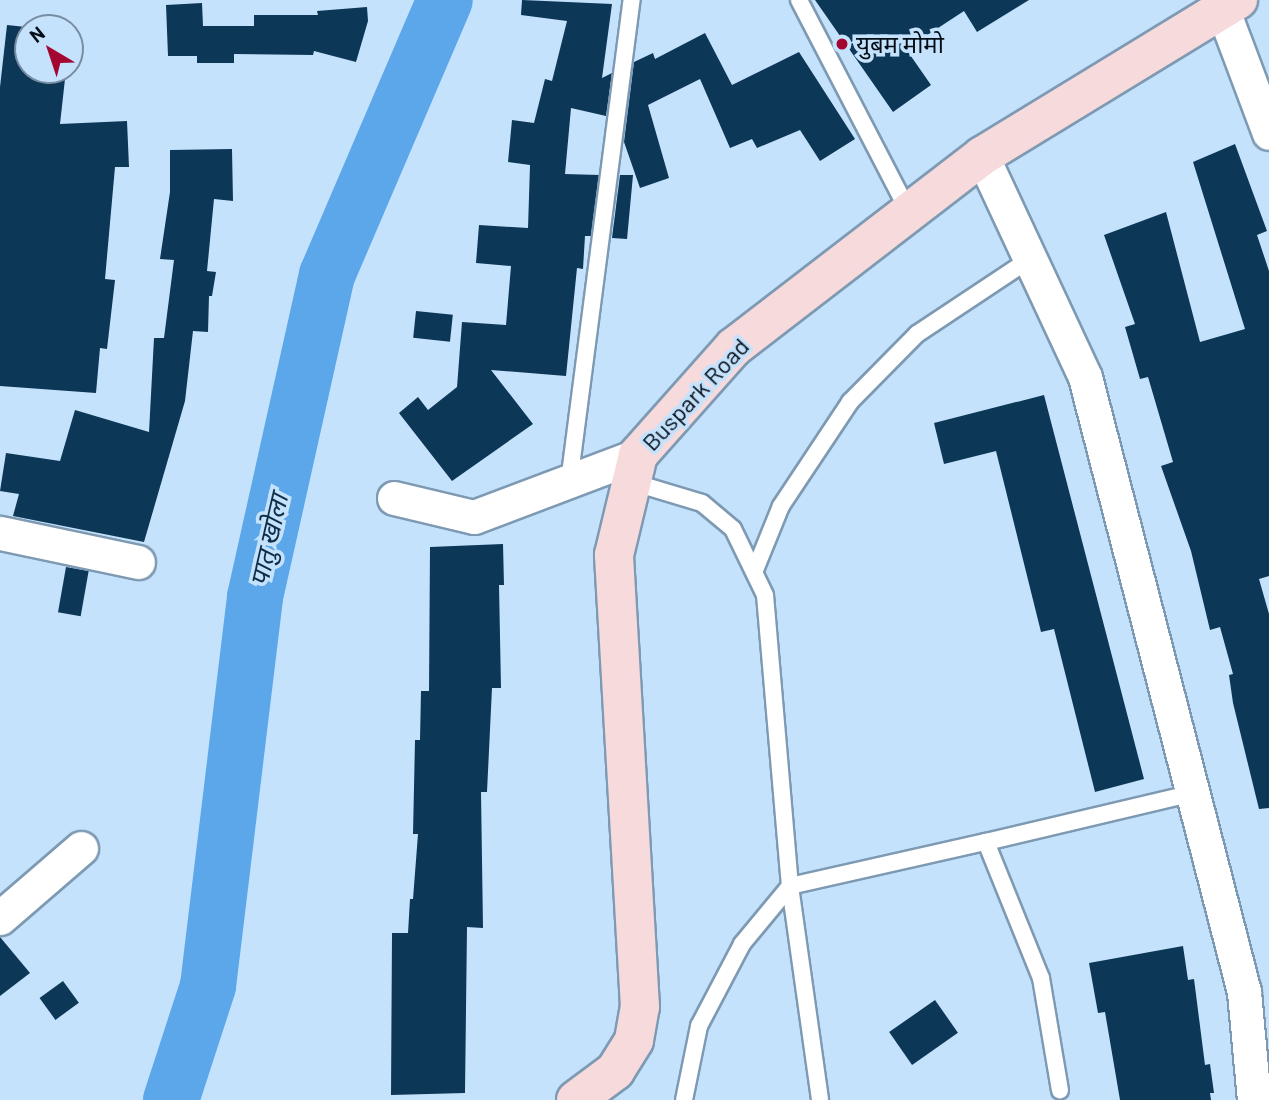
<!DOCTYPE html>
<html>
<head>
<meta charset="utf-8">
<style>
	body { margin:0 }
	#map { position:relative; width:1269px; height:1100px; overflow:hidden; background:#c5e2fd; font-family:Barlow,"Noto Sans Devanagari",sans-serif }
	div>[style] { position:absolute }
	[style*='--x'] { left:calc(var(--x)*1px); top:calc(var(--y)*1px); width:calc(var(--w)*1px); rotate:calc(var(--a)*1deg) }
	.river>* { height:56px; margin:-28px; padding:0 28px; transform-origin:28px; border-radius:28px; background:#5ba7e9 }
	.building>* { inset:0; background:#0c3757; transform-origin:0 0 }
	.roads { filter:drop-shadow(2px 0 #7e9ab3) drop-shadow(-2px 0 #7e9ab3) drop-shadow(0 2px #7e9ab3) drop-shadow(0 -2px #7e9ab3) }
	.service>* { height:16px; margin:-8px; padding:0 8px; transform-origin:8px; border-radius:8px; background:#fff }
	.minor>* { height:33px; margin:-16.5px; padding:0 16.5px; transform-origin:16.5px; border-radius:16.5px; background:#fff }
	.secondary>* { height:38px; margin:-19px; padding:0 19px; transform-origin:19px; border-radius:19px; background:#f6dadc }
	.dots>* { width:19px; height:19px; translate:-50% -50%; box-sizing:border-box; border:4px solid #c5e2fd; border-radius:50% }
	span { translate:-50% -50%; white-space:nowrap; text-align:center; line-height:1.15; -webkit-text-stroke:7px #c5e2fd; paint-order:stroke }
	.poi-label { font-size:24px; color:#050e17 }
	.left { translate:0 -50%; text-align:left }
	.street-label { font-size:24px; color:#050e17 }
	.water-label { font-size:26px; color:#0e2e48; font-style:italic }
	.north { position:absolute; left:14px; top:14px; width:70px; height:70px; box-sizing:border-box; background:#c5e2fd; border:2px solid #788da1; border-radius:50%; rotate:321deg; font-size:19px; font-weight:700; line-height:28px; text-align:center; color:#050e17 }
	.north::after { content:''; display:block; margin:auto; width:24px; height:32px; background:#a40632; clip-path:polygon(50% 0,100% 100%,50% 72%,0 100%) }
</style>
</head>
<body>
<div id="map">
	<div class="river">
		<div style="--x:171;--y:1100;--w:120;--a:-72"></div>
		<div style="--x:208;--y:986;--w:392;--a:-83.1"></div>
		<div style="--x:255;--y:597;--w:330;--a:-77.4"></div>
		<div style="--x:327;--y:275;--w:299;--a:-66.8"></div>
	</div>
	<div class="building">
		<div style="clip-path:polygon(522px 0,612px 4px,602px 78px,612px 73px,606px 116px,571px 108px,565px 174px,599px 175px,591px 236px,585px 236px,583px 269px,577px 268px,566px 376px,491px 370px,533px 424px,452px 481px,399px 413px,418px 397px,428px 410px,457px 387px,462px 322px,506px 325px,511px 266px,476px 263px,479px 225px,528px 228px,530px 165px,508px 162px,512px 120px,534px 123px,545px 79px,552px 81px,567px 21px,521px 15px)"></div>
		<div style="clip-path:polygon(815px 0,1029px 0,977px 32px,964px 11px,906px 49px,931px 85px,893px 112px)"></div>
		<div style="clip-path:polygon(202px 3px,203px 26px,254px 26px,254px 15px,318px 15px,317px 11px,367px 7px,368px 21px,356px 62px,314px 51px,313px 55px,234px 54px,234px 63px,197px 63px,197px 56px,168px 56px,166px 5px)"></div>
		<div style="clip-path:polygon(7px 25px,35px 28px,28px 28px,28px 70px,66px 70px,60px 124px,127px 121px,129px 167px,115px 167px,105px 279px,115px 280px,107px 349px,100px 348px,96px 393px,0 386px,0 87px)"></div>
		<div style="clip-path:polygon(705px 33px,732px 85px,799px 52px,855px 139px,820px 161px,800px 130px,757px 148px,752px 139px,730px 148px,700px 79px,648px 105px,669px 178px,640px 188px,624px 142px,634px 62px,653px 53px,655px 59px)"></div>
		<div style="clip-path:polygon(1235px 144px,1267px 231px,1257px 235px,1269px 271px,1269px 576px,1259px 579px,1269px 614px,1269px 808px,1259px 809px,1233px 703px,1229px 675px,1233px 674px,1220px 627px,1210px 630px,1191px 551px,1161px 466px,1173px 462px,1148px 377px,1140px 379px,1125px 327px,1135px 324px,1104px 235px,1166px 212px,1200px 342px,1245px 329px,1193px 162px)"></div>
		<div style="clip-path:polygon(232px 149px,233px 201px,214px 199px,207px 271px,216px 272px,212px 296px,209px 296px,208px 332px,193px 331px,185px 401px,144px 542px,13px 516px,19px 494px,0 491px,6px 453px,60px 461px,75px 410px,149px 432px,154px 338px,164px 338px,174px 260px,160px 259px,170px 192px,170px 150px)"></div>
		<div style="clip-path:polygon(620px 175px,633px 175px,627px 239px,612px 238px)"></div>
		<div style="left:416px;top:311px;width:37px;height:27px;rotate:6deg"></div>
		<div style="clip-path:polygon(1044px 395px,1144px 779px,1095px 792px,1054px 629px,1041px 632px,996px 451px,944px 464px,934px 423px)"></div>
		<div style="clip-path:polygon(503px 544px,504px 585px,499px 585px,501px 688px,492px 688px,487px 792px,481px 792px,483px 928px,467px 927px,465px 1093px,391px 1095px,392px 933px,408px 933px,410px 899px,413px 899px,418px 834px,413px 834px,415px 740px,420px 740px,421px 691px,429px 691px,430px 547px)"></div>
		<div style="left:66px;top:567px;width:23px;height:46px;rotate:10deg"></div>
		<div style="clip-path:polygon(0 937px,30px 973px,0 996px)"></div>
		<div style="clip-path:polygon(1183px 946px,1188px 980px,1194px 979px,1205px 1065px,1210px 1064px,1214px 1093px,1210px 1093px,1211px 1100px,1120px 1100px,1105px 1012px,1098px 1013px,1089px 963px)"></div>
		<div style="left:63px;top:981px;width:27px;height:29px;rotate:54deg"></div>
		<div style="left:935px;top:1000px;width:40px;height:56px;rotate:55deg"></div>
	</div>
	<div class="roads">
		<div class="service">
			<div style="--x:799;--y:0;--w:239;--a:62.6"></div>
			<div style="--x:569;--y:482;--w:486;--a:-82.6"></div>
			<div style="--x:632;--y:482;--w:73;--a:16.7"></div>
			<div style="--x:702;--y:503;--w:40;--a:40"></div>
			<div style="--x:733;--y:529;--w:73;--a:64.1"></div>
			<div style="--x:765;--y:595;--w:292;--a:85.1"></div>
			<div style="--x:790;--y:886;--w:201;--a:-12.7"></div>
			<div style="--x:986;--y:842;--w:147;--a:68"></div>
			<div style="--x:1041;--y:978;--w:114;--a:80.4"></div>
			<div style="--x:755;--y:570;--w:69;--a:-67.9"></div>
			<div style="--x:781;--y:506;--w:125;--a:-56.4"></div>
			<div style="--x:850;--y:402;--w:95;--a:-45.4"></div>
			<div style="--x:917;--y:334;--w:136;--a:-33.6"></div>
			<div style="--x:986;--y:842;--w:214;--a:-13.3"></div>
			<div style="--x:790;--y:886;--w:216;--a:82"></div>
			<div style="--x:684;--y:1100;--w:76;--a:-78.5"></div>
			<div style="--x:699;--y:1026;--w:93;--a:-62.3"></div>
			<div style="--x:742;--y:944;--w:75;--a:-50.4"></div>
		</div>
		<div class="minor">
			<div style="--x:1219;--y:0;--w:142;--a:69.4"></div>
			<div style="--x:982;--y:156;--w:244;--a:65"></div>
			<div style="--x:1085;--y:377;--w:635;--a:75.5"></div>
			<div style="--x:1244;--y:992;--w:108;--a:84.7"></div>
			<div style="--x:394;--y:498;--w:82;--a:13.4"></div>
			<div style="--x:474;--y:517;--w:175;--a:-20.7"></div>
			<div style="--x:0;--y:533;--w:141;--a:11.9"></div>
			<div style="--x:0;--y:918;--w:107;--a:-40.8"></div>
		</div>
		<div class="secondary">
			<div style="--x:576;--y:1100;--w:49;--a:-36.6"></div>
			<div style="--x:615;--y:1071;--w:36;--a:-58"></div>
			<div style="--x:634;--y:1040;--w:34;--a:-80"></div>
			<div style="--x:640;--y:1007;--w:453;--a:-93.3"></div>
			<div style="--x:614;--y:555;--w:103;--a:-76.5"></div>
			<div style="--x:638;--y:455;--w:144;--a:-48.4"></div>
			<div style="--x:734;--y:347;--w:313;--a:-37.6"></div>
			<div style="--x:982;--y:156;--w:300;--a:-31.4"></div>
		</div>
	</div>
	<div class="dots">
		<div style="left:842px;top:44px;background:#a40632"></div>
	</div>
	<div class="poi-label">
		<span class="left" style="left:856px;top:44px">युबम मोमो</span>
	</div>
	<div class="street-label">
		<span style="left:695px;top:394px;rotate:-47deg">Buspark Road</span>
	</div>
	<div class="water-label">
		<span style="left:268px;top:540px;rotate:-77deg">पातु खोला</span>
	</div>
	<div class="north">N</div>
</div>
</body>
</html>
